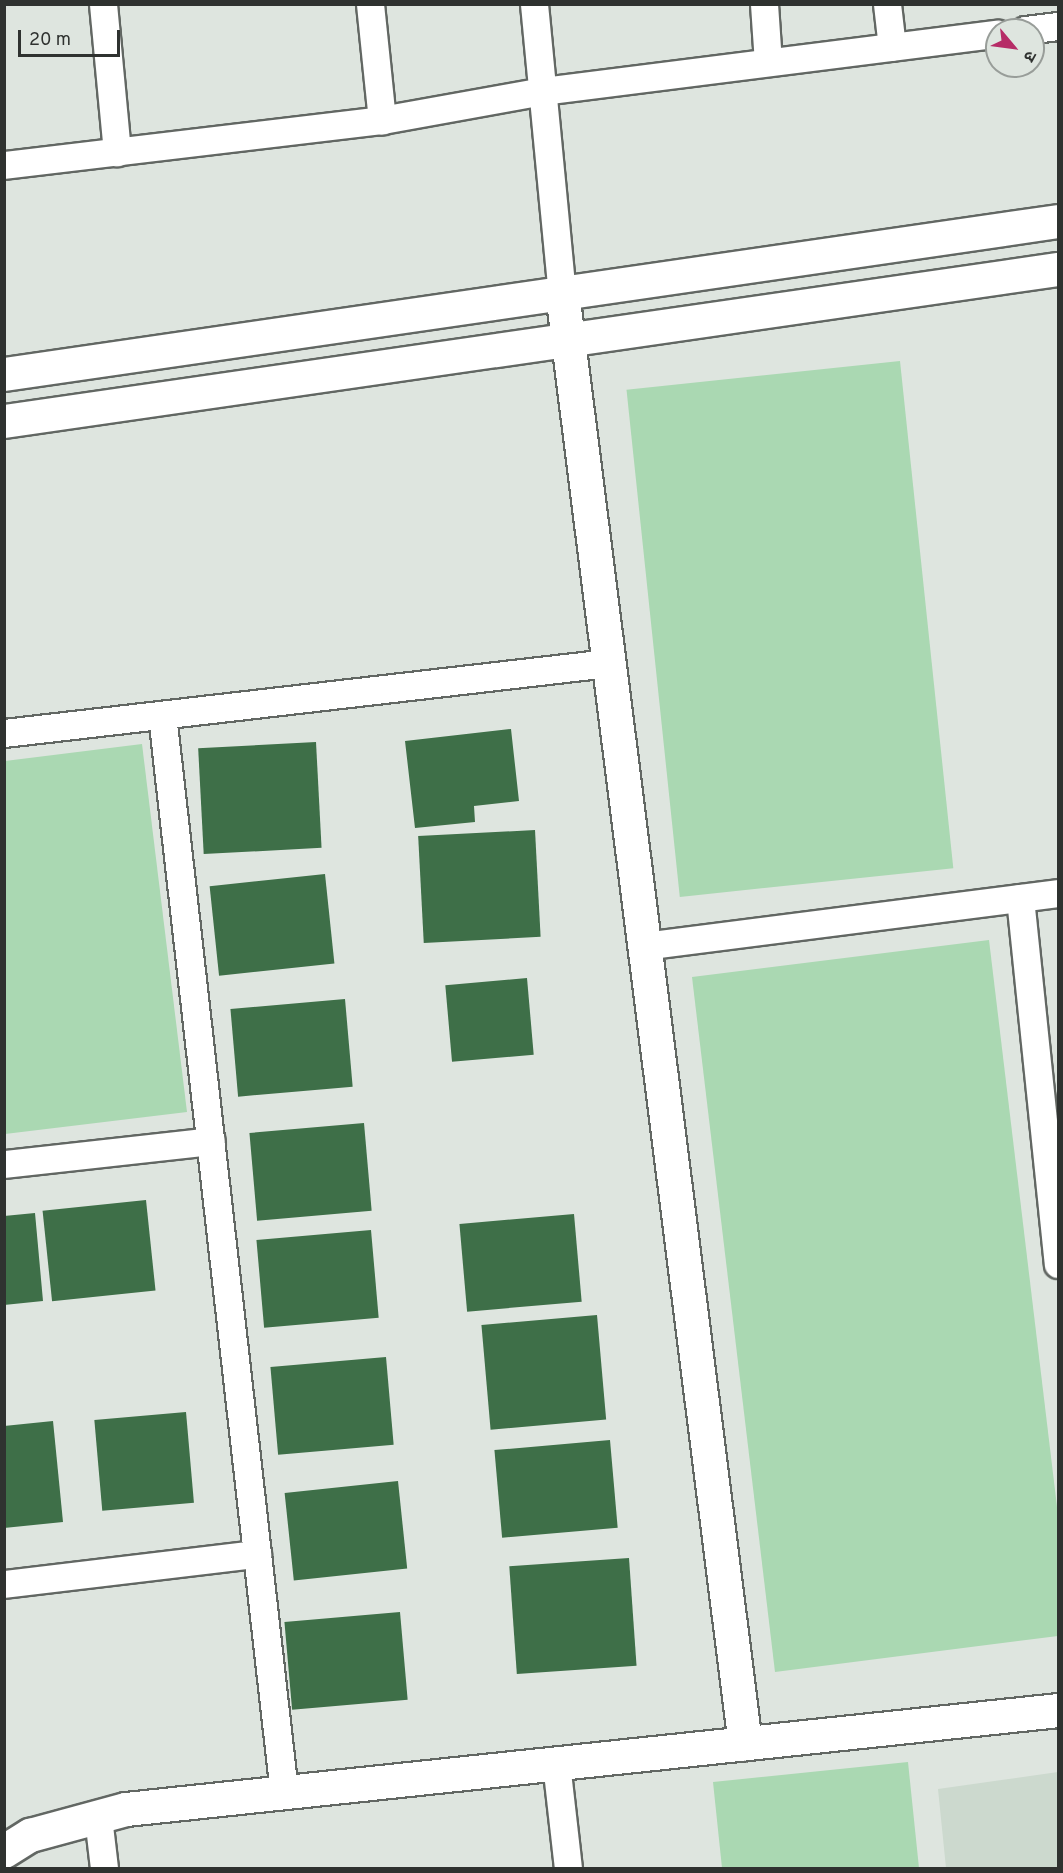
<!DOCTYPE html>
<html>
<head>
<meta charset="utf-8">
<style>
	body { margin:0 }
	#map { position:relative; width:1063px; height:1873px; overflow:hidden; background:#dee5df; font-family:Overpass,"Noto Sans Devanagari",sans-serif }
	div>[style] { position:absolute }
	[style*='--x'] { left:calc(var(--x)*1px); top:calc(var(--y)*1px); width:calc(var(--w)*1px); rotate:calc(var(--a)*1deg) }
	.built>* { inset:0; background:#ccd9ce }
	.green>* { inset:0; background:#aad8b2; transform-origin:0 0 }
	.building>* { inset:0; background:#3e6f48; transform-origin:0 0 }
	.roads { filter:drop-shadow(2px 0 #626763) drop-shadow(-2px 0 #626763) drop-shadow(0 2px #626763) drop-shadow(0 -2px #626763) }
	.minor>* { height:27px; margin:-13.5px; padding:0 13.5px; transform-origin:13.5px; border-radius:13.5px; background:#fff }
	.tertiary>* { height:33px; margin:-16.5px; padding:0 16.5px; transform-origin:16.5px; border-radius:16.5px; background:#fff }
	.secondary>* { height:33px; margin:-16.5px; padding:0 16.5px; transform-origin:16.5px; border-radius:16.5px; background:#fff }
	span { translate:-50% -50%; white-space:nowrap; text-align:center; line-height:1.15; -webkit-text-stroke:6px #dee5df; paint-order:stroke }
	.frame { position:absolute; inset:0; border:6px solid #2f3230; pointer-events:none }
	.north { position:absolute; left:985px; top:18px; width:60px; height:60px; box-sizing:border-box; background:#dee5df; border:2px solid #989d99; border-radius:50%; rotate:119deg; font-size:16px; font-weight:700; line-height:24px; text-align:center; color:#2f3230 }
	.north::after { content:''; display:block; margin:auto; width:21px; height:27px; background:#b62c67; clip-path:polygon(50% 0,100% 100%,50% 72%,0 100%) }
	.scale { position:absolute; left:18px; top:30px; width:102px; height:27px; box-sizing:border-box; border:3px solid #2f3230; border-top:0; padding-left:8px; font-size:18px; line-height:21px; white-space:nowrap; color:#2f3230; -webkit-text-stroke:4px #dee5df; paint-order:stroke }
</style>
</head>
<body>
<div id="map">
	<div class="built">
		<div style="clip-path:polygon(1058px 1772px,1058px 1868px,946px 1868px,938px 1789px)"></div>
	</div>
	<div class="green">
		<div style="left:900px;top:361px;width:510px;height:275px;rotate:84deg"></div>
		<div style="clip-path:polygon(142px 744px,187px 1112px,5px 1134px,5px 761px)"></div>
		<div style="clip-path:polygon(989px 940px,1058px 1515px,1058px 1636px,775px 1672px,692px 977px)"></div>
		<div style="clip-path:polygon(908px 1762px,919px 1868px,722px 1868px,713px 1782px)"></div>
	</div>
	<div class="building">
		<div style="clip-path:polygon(511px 729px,519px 801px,474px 806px,475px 822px,415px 828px,405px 741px)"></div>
		<div style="left:316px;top:742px;width:106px;height:118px;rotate:87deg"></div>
		<div style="left:535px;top:830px;width:107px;height:117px;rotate:87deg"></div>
		<div style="left:325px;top:874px;width:90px;height:116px;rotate:84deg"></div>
		<div style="left:527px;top:978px;width:77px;height:82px;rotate:85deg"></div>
		<div style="left:345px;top:999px;width:88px;height:115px;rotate:85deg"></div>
		<div style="left:364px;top:1123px;width:88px;height:115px;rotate:85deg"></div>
		<div style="left:146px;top:1200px;width:91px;height:104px;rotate:84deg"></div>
		<div style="clip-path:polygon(35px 1213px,43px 1301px,4px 1305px,4px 1216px)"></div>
		<div style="left:574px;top:1214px;width:88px;height:115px;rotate:85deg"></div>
		<div style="left:371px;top:1230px;width:88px;height:115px;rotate:85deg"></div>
		<div style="left:597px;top:1315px;width:105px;height:116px;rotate:85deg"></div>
		<div style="left:386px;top:1357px;width:88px;height:116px;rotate:85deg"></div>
		<div style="left:186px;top:1412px;width:91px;height:92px;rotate:85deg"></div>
		<div style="clip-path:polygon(53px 1421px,63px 1522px,4px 1528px,4px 1426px)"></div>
		<div style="left:610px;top:1440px;width:88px;height:116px;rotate:85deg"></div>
		<div style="left:398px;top:1481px;width:88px;height:114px;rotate:84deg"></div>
		<div style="left:629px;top:1558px;width:108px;height:120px;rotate:86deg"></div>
		<div style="left:400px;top:1612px;width:88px;height:116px;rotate:85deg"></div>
	</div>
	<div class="roads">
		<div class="minor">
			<div style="--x:103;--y:4;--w:149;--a:84.6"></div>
			<div style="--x:370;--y:4;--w:117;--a:84.1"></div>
			<div style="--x:534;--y:4;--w:290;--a:84.5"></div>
			<div style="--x:764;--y:4;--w:58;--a:86.1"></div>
			<div style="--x:887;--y:4;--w:43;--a:83.4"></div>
			<div style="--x:1025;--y:30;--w:33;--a:-7"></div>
			<div style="--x:4;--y:165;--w:381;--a:-6.8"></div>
			<div style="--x:382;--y:120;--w:164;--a:-10.2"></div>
			<div style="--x:543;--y:91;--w:458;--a:-7.2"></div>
			<div style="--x:162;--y:715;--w:1084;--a:83.54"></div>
			<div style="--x:4;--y:733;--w:608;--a:-6.61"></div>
			<div style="--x:1020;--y:898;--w:368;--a:84.1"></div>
			<div style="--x:644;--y:946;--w:417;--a:-7.3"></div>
			<div style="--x:4;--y:1164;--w:208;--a:-6.3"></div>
			<div style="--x:4;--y:1584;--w:255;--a:-6.8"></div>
			<div style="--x:556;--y:1763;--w:106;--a:83.5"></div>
			<div style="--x:98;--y:1817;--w:51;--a:83.3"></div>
		</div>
		<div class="tertiary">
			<div style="--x:562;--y:293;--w:1462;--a:82.81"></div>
			<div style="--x:4;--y:1851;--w:31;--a:-32"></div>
			<div style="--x:30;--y:1835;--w:99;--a:-15.2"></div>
			<div style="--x:126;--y:1809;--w:937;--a:-6.06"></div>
		</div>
		<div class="secondary">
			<div style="--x:4;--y:374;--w:1065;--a:-8.26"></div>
			<div style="--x:4;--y:421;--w:1065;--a:-8.21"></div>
		</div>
	</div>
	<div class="frame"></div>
	<div class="north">उ</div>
	<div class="scale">20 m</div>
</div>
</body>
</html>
